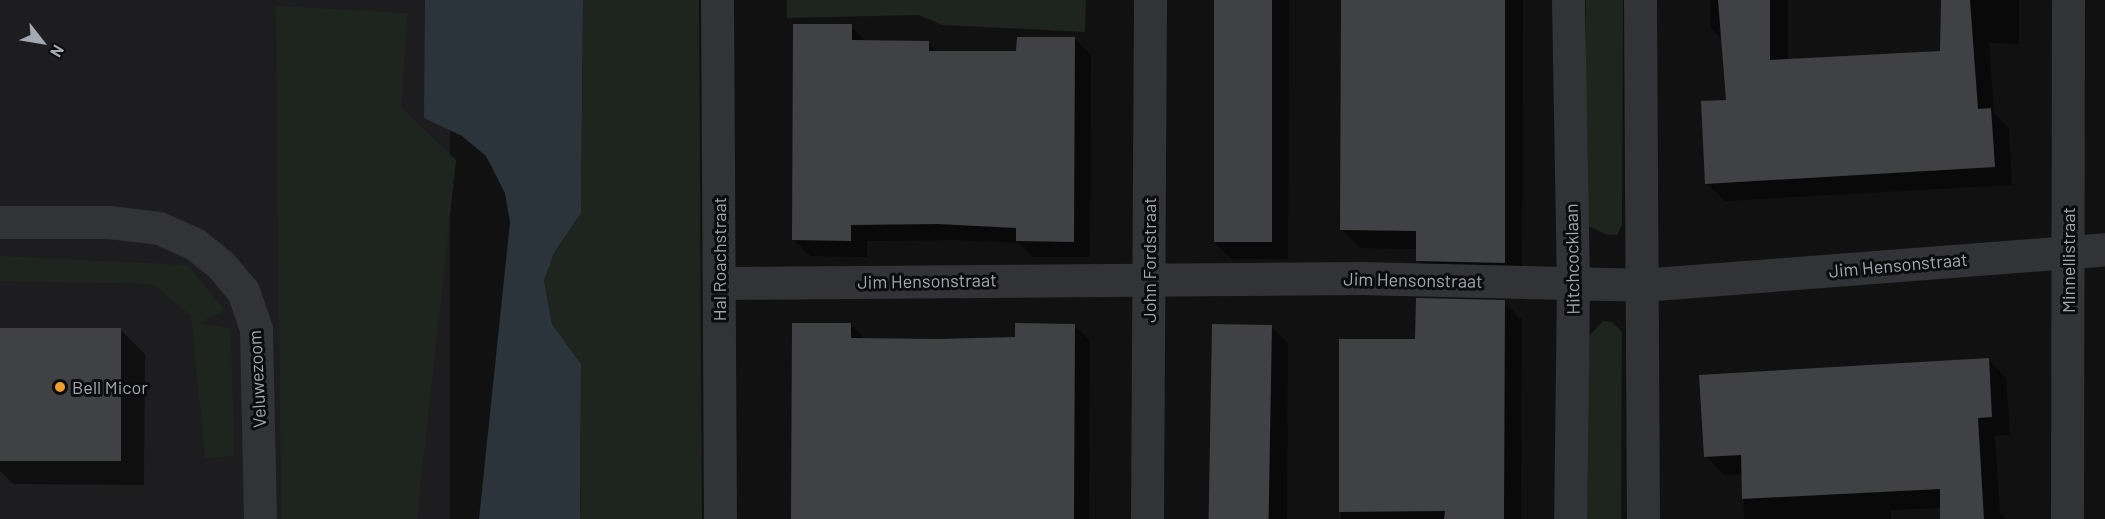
<!DOCTYPE html>
<html>
<head>
<meta charset="utf-8">
<style>
	body { margin:0 }
	#map { position:relative; width:2105px; height:519px; overflow:hidden; background:#111112; font-family:Barlow,sans-serif }
	div>[style] { position:absolute }
	[style*='--x'] { left:calc(var(--x)*1px); top:calc(var(--y)*1px); width:calc(var(--w)*1px); rotate:calc(var(--a)*1deg) }
	.built>* { inset:0; background:#1d1d1f; transform-origin:0 0 }
	.green>* { inset:0; background:#1d251e }
	.water>* { inset:0; background:#2b343a }
	.shadow>* { inset:0; background:#0007 }
	.building>* { inset:0; background:#404145; transform-origin:0 0 }
	.street>* { height:33px; margin:-16.5px; padding:0 16.5px; transform-origin:16.5px; border-radius:16.5px; background:#323337 }
	.dots>* { width:16px; height:16px; translate:-50% -50%; box-sizing:border-box; border:3px solid #0c0c0d; border-radius:50% }
	span { translate:-50% -50%; white-space:nowrap; text-align:center; line-height:1.15; -webkit-text-stroke:6px #0c0c0d; paint-order:stroke }
	.street-label { font-size:18px; color:#a2a9b3 }
	.poi-label { font-size:18px; color:#a2a9b3 }
	.left { translate:0 -50%; text-align:left }
	.north { position:absolute; left:12px; top:12px; width:60px; height:60px; -webkit-text-stroke:4px #0c0c0d; paint-order:stroke; rotate:121deg; font-size:16px; font-weight:700; line-height:24px; text-align:center; color:#a2a9b3 }
	.north::after { content:''; display:block; margin:auto; width:21px; height:27px; background:#a2a9b3; clip-path:polygon(50% 0,100% 100%,50% 72%,0 100%) }
</style>
</head>
<body>
<div id="map">
	<div class="built">
		<div style="left:0;top:0;width:450px;height:519px"></div>
	</div>
	<div class="green">
		<div style="clip-path:polygon(583px 0,699px 0,702px 519px,580px 519px,581px 364px,552px 324px,544px 281px,554px 253px,581px 213px)"></div>
		<div style="clip-path:polygon(787px 0,1086px 0,1085px 32px,942px 25px,919px 15px,787px 18px)"></div>
		<div style="clip-path:polygon(1586px 0,1623px 0,1622px 225px,1617px 235px,1607px 235px,1586px 225px)"></div>
		<div style="clip-path:polygon(276px 6px,408px 13px,401px 107px,456px 160px,417px 519px,281px 519px)"></div>
		<div style="clip-path:polygon(0 256px,188px 265px,224px 310px,200px 323px,231px 329px,234px 456px,205px 458px,191px 316px,153px 284px,0 281px)"></div>
		<div style="clip-path:polygon(1603px 321px,1612px 322px,1622px 332px,1621px 519px,1586px 519px,1586px 339px)"></div>
	</div>
	<div class="water">
		<div style="clip-path:polygon(425px 0,583px 0,581px 213px,554px 253px,544px 281px,552px 324px,581px 364px,580px 519px,479px 519px,510px 222px,505px 193px,486px 156px,462px 136px,424px 118px)"></div>
	</div>
	<div class="shadow">
		<div style="clip-path:polygon(1215px 0,1289px 0,1288px 259px,1232px 259px,1214px 242px)"></div>
		<div style="clip-path:polygon(1343px 0,1523px 0,1522px 280px,1436px 278px,1418px 260px,1418px 249px,1360px 248px,1342px 230px)"></div>
		<div style="clip-path:polygon(1710px 0,1788px 0,1788px 60px,1942px 52px,1942px 0,2019px 0,2019px 44px,1989px 43px,1994px 113px,2009px 128px,2012px 185px,1725px 201px,1706px 183px,1727px 101px,1723px 40px,1710px 27px)"></div>
		<div style="clip-path:polygon(851px 26px,867px 42px,928px 43px,938px 53px,1018px 52px,1075px 39px,1091px 55px,1090px 257px,1033px 257px,1019px 243px,956px 240px,867px 241px,867px 257px,810px 256px,794px 240px)"></div>
		<div style="clip-path:polygon(1504px 302px,1522px 320px,1521px 519px,1341px 519px,1341px 341px,1417px 340px)"></div>
		<div style="clip-path:polygon(850px 324px,866px 340px,938px 341px,1017px 338px,1074px 325px,1090px 341px,1089px 519px,793px 519px)"></div>
		<div style="clip-path:polygon(1271px 326px,1288px 343px,1287px 519px,1213px 519px)"></div>
		<div style="clip-path:polygon(0 330px,121px 330px,145px 354px,144px 485px,13px 484px,0 471px)"></div>
		<div style="clip-path:polygon(1988px 359px,2006px 378px,2010px 435px,1995px 436px,2000px 513px,2006px 519px,1941px 519px,1941px 508px,1891px 510px,1891px 519px,1744px 519px,1743px 474px,1724px 475px,1706px 456px)"></div>
	</div>
	<div class="building">
		<div style="left:1214px;top:0;width:58px;height:242px"></div>
		<div style="clip-path:polygon(1341px 0,1505px 0,1505px 263px,1416px 261px,1416px 231px,1340px 230px)"></div>
		<div style="clip-path:polygon(1718px 0,1770px 0,1770px 60px,1940px 51px,1941px 0,1970px 0,1978px 109px,1991px 108px,1995px 167px,1705px 184px,1701px 101px,1726px 100px)"></div>
		<div style="clip-path:polygon(793px 24px,852px 24px,852px 40px,929px 41px,929px 51px,1016px 51px,1017px 37px,1075px 37px,1074px 242px,1016px 241px,1016px 228px,938px 224px,851px 225px,851px 241px,792px 240px)"></div>
		<div style="clip-path:polygon(1416px 298px,1505px 300px,1504px 519px,1444px 519px,1445px 511px,1339px 512px,1339px 339px,1415px 339px)"></div>
		<div style="clip-path:polygon(792px 323px,851px 323px,851px 338px,938px 339px,1015px 337px,1015px 323px,1075px 324px,1074px 519px,791px 519px)"></div>
		<div style="left:1212px;top:324px;width:60px;height:195px;rotate:1deg"></div>
		<div style="left:0;top:328px;width:121px;height:133px"></div>
		<div style="clip-path:polygon(1989px 358px,1992px 417px,1978px 418px,1984px 519px,1940px 519px,1940px 489px,1742px 499px,1741px 455px,1704px 457px,1699px 375px)"></div>
	</div>
	<div class="street">
		<div style="--x:717;--y:0;--w:519;--a:89.67"></div>
		<div style="--x:1568;--y:0;--w:285;--a:89"></div>
		<div style="--x:1573;--y:285;--w:234;--a:90.7"></div>
		<div style="--x:1640;--y:0;--w:519;--a:89.67"></div>
		<div style="--x:0;--y:222;--w:109;--a:0"></div>
		<div style="--x:109;--y:222;--w:50;--a:6.8"></div>
		<div style="--x:159;--y:228;--w:39;--a:24"></div>
		<div style="--x:195;--y:244;--w:33;--a:39"></div>
		<div style="--x:221;--y:265;--w:34;--a:50"></div>
		<div style="--x:243;--y:291;--w:40;--a:71.1"></div>
		<div style="--x:256;--y:329;--w:190;--a:88.8"></div>
		<div style="--x:719;--y:283;--w:641;--a:-0.45"></div>
		<div style="--x:1360;--y:278;--w:281;--a:1.4"></div>
		<div style="--x:1641;--y:285;--w:465;--a:-4.4"></div>
		<div style="--x:1147;--y:519;--w:519;--a:-89.67"></div>
		<div style="--x:2067;--y:519;--w:519;--a:-89.89"></div>
	</div>
	<div class="dots">
		<div style="left:60px;top:387px;background:#ee9f2d"></div>
	</div>
	<div class="street-label">
		<span style="left:719px;top:259px;rotate:-90deg">Hal Roachstraat</span>
		<span style="left:1572px;top:259px;rotate:-91deg">Hitchcocklaan</span>
		<span style="left:1149px;top:260px;rotate:-90deg">John Fordstraat</span>
		<span style="left:2068px;top:260px;rotate:-90deg">Minnellistraat</span>
		<span style="left:1898px;top:265px;rotate:-5deg">Jim Hensonstraat</span>
		<span style="left:1413px;top:280px;rotate:1deg">Jim Hensonstraat</span>
		<span style="left:927px;top:281px;rotate:-1deg">Jim Hensonstraat</span>
		<span style="left:257px;top:379px;rotate:-93deg">Veluwezoom</span>
	</div>
	<div class="poi-label">
		<span class="left" style="left:72px;top:387px">Bell Micor</span>
	</div>
	<div class="north">N</div>
</div>
</body>
</html>
